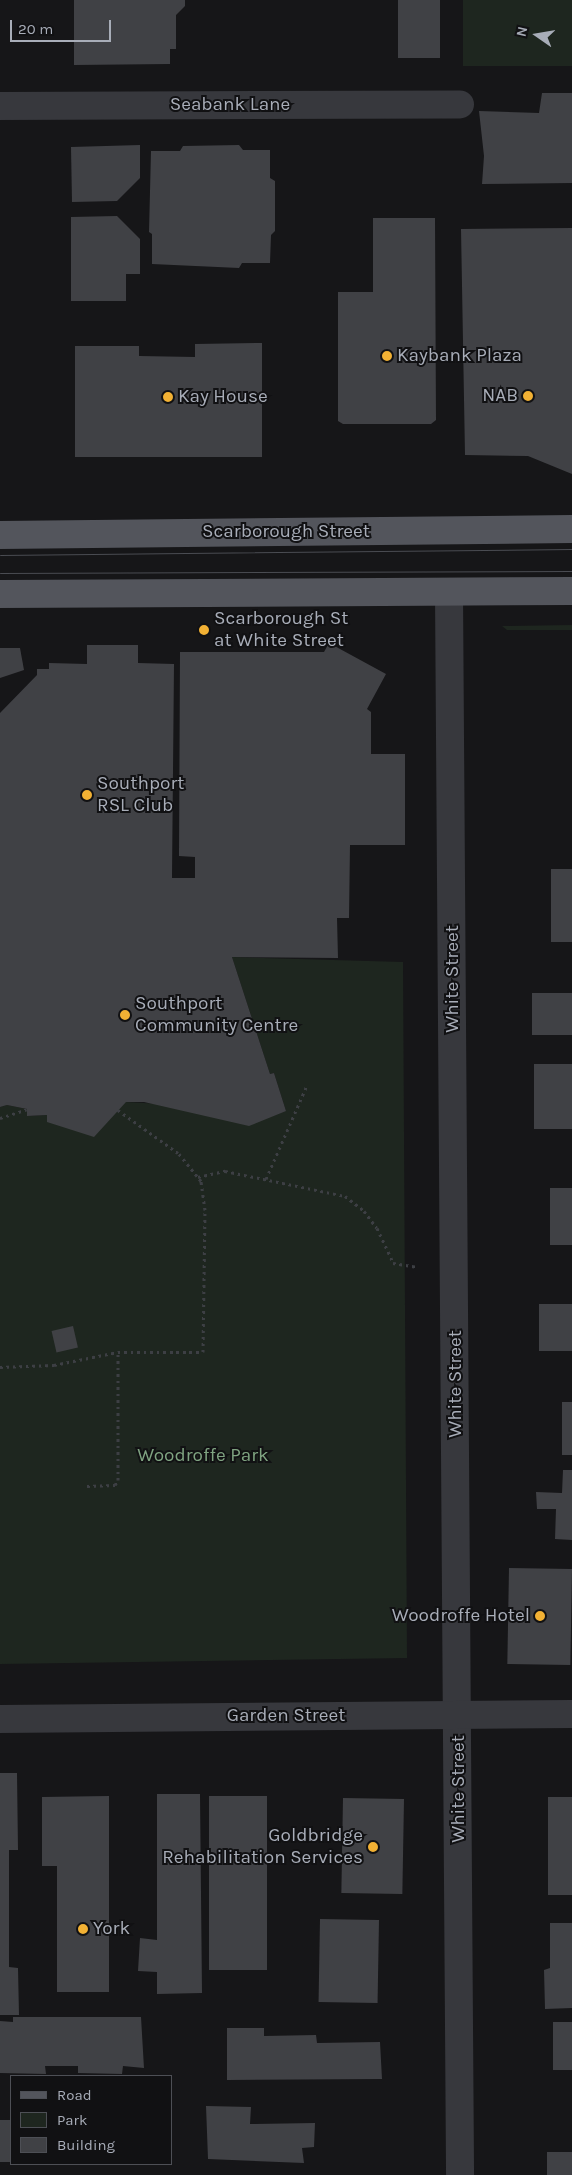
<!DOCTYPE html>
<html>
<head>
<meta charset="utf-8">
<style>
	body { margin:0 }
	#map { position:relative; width:572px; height:2175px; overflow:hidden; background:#161618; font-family:Karla,sans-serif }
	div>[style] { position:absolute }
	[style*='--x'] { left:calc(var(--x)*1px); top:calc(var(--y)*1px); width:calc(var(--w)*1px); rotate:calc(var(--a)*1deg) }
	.green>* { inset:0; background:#1e261f; transform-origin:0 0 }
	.building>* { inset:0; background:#404145; transform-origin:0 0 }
	.path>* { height:3px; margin-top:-1.5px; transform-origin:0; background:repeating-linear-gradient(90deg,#3d3f44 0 2.5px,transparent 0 6.5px) }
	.minor>* { height:28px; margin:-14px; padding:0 14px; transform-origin:14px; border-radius:14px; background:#37383d }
	.major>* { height:28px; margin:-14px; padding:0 14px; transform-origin:14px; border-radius:14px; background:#53555c }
	.tram>* { height:1px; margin:-0.5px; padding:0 0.5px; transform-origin:0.5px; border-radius:0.5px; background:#4a4c52 }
	.dots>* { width:14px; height:14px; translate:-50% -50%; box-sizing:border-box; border:2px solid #111113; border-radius:50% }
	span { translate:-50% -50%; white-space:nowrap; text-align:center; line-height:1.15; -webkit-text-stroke:4px #111113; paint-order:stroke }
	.street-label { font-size:19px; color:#a8adb8 }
	.poi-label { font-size:19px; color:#a8adb8 }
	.left { translate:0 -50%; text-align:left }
	.right { translate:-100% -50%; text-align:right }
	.park-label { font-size:19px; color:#7fa381 }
	.legend { position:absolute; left:10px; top:2075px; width:162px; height:90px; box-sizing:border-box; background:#111113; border:1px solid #4d4f55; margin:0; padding:6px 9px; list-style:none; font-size:15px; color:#a8adb8 }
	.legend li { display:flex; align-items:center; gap:10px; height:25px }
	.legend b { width:25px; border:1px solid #4d4f55 }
	.north { position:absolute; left:512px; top:10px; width:50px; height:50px; -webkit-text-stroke:4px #111113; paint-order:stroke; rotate:283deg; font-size:14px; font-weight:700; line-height:20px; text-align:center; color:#a8adb8 }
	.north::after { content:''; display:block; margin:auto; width:18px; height:22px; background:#a8adb8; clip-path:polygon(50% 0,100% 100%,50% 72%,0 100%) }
	.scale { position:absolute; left:10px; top:20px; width:101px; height:22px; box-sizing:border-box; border:2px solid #a8adb8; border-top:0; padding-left:6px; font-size:15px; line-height:18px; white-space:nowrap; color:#a8adb8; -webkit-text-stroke:4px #111113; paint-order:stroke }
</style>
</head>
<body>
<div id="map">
	<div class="green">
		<div style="left:463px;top:0;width:109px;height:66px"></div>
		<div style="clip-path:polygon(572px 625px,572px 630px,507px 630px,502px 626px)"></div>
		<div style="clip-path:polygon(232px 957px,403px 962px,407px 1658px,0 1664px,0 1107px,7px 1105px,27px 1109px,27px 1116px,47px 1115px,47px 1122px,126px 1102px,286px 1111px,274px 1073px,270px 1074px)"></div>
	</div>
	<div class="building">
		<div style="clip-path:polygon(74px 0,185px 0,185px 6px,176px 15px,176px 49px,170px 49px,170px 64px,74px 65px)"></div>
		<div style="left:398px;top:0;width:42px;height:58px"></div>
		<div style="clip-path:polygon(542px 93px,572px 93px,572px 183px,482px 184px,484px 156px,479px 111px,539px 113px)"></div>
		<div style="clip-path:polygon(140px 145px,140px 178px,117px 201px,72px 202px,71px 147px)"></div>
		<div style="clip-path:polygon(239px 145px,243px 150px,270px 150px,270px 178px,275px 181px,275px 231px,271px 235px,270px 263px,242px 263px,239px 268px,152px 264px,152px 234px,149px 232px,151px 151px,180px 151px,183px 146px)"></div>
		<div style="clip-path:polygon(117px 216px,140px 239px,140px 274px,126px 274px,126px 301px,71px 301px,71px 217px)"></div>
		<div style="clip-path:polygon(373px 218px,435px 218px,436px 420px,431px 424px,343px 424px,338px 421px,338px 292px,373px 292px)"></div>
		<div style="clip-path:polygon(572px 228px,572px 474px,528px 456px,465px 455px,461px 229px)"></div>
		<div style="clip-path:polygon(262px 343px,262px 457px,75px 457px,75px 346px,139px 346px,139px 356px,195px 357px,195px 344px)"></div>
		<div style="clip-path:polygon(329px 643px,386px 674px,367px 709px,371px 712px,371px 754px,405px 754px,405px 845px,350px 845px,349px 918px,337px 918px,338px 958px,232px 957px,270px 1074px,274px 1073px,286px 1111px,249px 1126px,144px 1102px,126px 1102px,94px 1137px,47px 1122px,47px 1115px,27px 1116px,27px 1109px,7px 1105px,0 1107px,0 713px,37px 675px,37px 669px,49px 669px,49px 663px,87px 664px,87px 645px,138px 645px,138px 663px,174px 664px,172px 878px,195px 878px,195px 857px,179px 856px,180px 652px,324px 652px)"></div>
		<div style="clip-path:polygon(0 648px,20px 648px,24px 670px,0 678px)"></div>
		<div style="left:551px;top:869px;width:21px;height:73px"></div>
		<div style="left:532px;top:993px;width:40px;height:42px"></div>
		<div style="left:534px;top:1064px;width:38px;height:65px"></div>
		<div style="left:572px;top:1188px;width:57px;height:22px;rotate:90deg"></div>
		<div style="left:539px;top:1304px;width:33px;height:47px"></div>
		<div style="left:73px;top:1326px;width:22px;height:22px;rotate:77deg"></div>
		<div style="left:562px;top:1402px;width:10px;height:53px"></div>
		<div style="clip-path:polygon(563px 1470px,572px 1470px,572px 1540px,555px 1539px,556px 1509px,537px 1509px,536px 1492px,562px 1493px)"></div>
		<div style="left:509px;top:1568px;width:63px;height:96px;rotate:1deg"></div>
		<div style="clip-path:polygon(0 1773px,17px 1773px,18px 1850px,9px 1850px,9px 1967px,18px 1968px,19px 2015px,0 2015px)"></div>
		<div style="clip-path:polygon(157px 1794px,200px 1794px,202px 1993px,157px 1994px,157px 1972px,138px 1971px,140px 1938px,157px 1940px)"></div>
		<div style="clip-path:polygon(109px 1796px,109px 1992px,57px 1992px,57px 1866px,42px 1866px,42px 1797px)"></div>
		<div style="left:209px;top:1796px;width:58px;height:174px"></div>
		<div style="left:548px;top:1797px;width:24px;height:98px"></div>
		<div style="left:404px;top:1799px;width:95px;height:61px;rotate:91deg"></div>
		<div style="left:379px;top:1920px;width:83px;height:59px;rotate:91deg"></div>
		<div style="clip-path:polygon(550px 1923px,572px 1923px,572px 2008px,545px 2009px,544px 1970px,550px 1968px)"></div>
		<div style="clip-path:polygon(13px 2017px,141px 2017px,144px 2068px,123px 2066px,122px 2074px,78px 2073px,78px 2066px,45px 2066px,46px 2074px,0 2073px,0 2021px,13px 2022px)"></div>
		<div style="left:553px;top:2022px;width:19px;height:48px"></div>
		<div style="clip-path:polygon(227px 2028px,264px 2028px,264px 2036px,316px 2035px,317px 2043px,380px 2042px,382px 2079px,227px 2080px)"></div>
		<div style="clip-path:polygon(206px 2106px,251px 2107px,250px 2124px,315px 2123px,314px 2147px,302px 2148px,304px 2163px,208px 2159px)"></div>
		<div style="left:11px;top:2120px;width:42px;height:11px;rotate:90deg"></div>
		<div style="left:547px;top:2152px;width:25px;height:23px"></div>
	</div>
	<div class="path">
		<div style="--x:0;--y:1118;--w:28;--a:-18"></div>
		<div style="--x:198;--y:1177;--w:28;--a:-13"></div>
		<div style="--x:225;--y:1171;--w:123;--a:11.8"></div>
		<div style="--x:345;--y:1196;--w:24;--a:38"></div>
		<div style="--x:364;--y:1211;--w:21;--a:53"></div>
		<div style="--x:377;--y:1228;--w:38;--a:65"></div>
		<div style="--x:393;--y:1263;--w:25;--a:9"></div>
		<div style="--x:266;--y:1179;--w:103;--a:-66.4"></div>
		<div style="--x:0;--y:1367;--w:54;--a:-2.1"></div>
		<div style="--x:54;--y:1365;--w:65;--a:-11.5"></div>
		<div style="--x:118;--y:1352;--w:85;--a:0"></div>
		<div style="--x:203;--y:1352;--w:142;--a:-89.2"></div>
		<div style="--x:205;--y:1210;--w:29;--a:-98"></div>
		<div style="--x:201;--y:1181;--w:36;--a:-129"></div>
		<div style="--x:178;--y:1153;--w:74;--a:-144.4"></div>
		<div style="--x:87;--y:1486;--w:28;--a:-2"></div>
		<div style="--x:115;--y:1485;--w:6;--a:-59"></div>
		<div style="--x:118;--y:1480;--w:128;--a:-90"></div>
	</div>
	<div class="minor">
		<div style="--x:0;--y:106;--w:460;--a:-0.2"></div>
		<div style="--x:449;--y:593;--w:1582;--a:89.6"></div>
		<div style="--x:0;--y:1719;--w:572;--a:-0.5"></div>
	</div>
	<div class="major">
		<div style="--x:0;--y:535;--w:572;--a:-0.6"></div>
		<div style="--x:0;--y:594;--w:572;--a:-0.3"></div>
	</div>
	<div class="tram">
		<div style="--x:0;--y:555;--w:572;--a:-0.6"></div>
		<div style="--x:0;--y:573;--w:572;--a:-0.2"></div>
	</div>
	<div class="dots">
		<div style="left:387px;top:356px;background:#f2b134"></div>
		<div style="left:528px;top:396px;background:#f2b134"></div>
		<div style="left:168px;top:397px;background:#f2b134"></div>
		<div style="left:204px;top:630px;background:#f2b134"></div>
		<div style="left:87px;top:795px;background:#f2b134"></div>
		<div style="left:125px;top:1015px;background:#f2b134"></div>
		<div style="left:540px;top:1616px;background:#f2b134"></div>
		<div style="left:373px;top:1847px;background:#f2b134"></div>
		<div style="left:83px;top:1929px;background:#f2b134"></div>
	</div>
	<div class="street-label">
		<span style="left:230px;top:105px">Seabank Lane</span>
		<span style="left:286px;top:532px">Scarborough Street</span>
		<span style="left:453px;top:979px;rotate:-90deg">White Street</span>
		<span style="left:456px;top:1384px;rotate:-90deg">White Street</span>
		<span style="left:286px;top:1716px">Garden Street</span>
		<span style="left:459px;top:1789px;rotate:-90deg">White Street</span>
	</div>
	<div class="poi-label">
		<span class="left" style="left:397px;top:356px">Kaybank Plaza</span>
		<span class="right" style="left:518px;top:396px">NAB</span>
		<span class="left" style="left:178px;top:397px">Kay House</span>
		<span class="left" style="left:214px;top:630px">Scarborough St<br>at White Street</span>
		<span class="left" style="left:97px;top:795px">Southport<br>RSL Club</span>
		<span class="left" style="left:135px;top:1015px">Southport<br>Community Centre</span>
		<span class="right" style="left:530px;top:1616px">Woodroffe Hotel</span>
		<span class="right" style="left:363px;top:1847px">Goldbridge<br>Rehabilitation Services</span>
		<span class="left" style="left:93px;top:1929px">York</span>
	</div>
	<div class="park-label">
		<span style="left:203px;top:1456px">Woodroffe Park</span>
	</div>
	<ul class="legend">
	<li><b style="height:6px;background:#53555c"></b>Road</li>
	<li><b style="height:14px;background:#1e261f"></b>Park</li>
	<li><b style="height:14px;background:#404145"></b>Building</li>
	</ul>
	<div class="north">N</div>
	<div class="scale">20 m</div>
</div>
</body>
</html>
